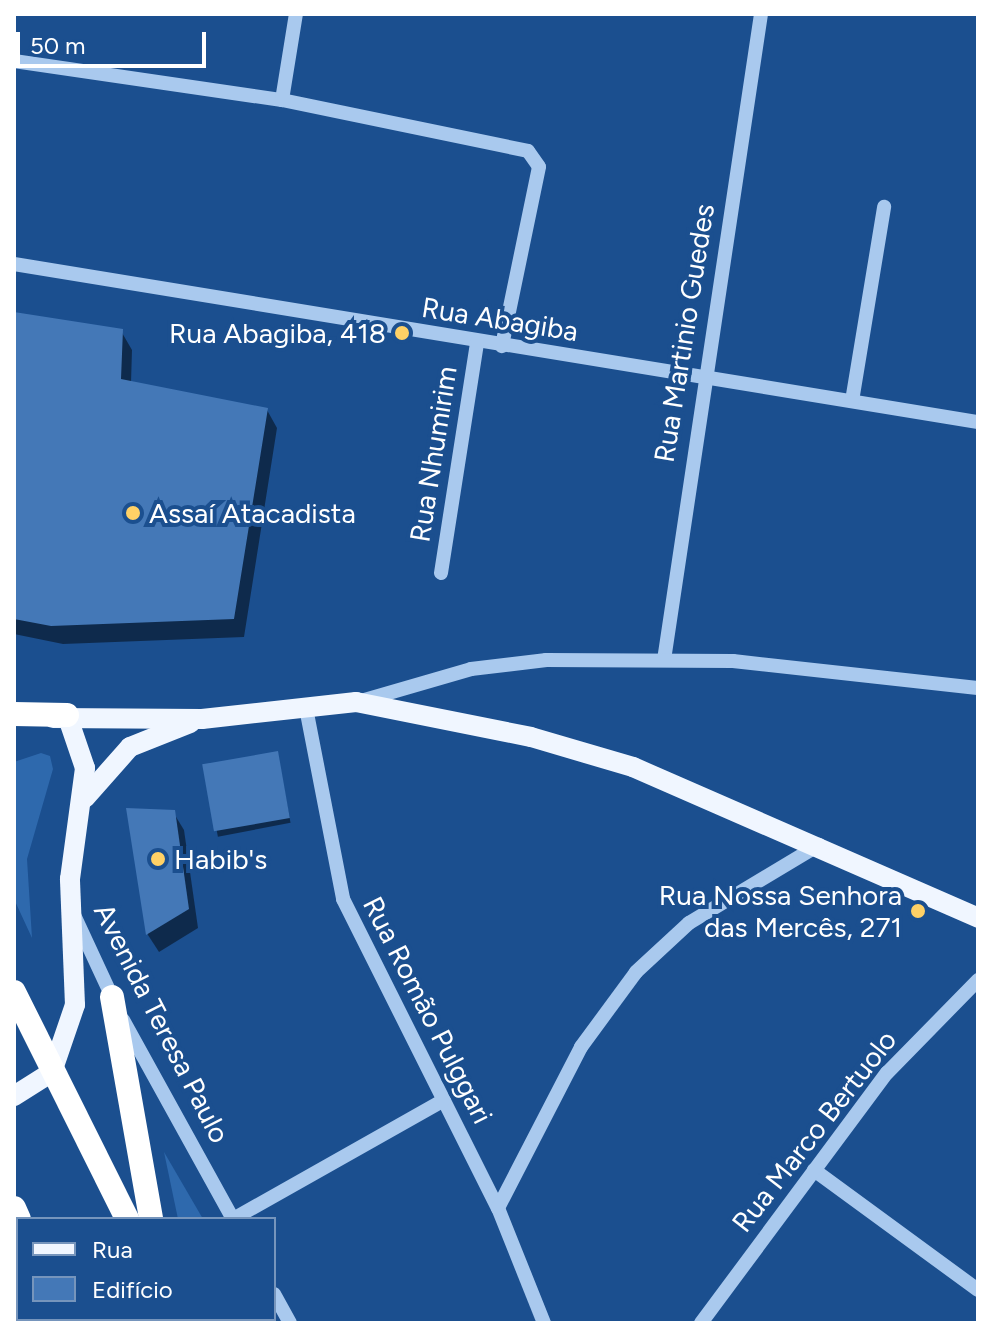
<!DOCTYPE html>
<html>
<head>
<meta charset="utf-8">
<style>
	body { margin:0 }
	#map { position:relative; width:992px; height:1337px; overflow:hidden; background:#1b4f8f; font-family:Figtree,sans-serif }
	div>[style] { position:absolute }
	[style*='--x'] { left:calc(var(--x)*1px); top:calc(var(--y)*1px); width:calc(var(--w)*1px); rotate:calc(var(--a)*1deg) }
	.green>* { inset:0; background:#2e69ad }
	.shadow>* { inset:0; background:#0007; transform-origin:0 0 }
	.building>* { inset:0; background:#4478b7; transform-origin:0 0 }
	.minor>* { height:14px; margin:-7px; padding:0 7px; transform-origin:7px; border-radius:7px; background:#a9c9ee }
	.major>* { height:20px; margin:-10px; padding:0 10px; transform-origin:10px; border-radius:10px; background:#f0f6ff }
	.highway>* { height:24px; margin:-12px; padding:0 12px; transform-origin:12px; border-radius:12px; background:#fff }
	.dots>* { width:22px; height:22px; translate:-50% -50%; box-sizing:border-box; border:4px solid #1b4f8f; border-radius:50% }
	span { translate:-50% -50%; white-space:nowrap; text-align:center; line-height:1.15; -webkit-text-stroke:8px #1b4f8f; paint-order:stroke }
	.street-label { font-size:28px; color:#fff }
	.poi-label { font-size:28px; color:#fff }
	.right { translate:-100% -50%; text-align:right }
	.left { translate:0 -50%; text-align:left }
	.frame { position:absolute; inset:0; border:16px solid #fff; pointer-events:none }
	.legend { position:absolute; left:16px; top:1217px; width:260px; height:104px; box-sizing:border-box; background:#1b4f8f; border:2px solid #7695bc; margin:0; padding:10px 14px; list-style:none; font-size:24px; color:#fff }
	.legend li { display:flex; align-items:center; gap:16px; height:40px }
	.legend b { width:40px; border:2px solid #7695bc }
	.scale { position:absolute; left:16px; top:32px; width:190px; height:36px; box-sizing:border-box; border:4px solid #fff; border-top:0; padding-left:10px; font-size:24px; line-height:28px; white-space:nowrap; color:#fff; -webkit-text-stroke:6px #1b4f8f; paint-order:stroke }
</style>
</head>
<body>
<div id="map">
	<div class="green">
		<div style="clip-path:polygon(41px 753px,50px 756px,53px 769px,27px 859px,32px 938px,14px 899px,14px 762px)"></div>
		<div style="clip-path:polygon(164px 1152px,203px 1219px,178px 1219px)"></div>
	</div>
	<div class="shadow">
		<div style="clip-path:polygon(14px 314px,121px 331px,132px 350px,131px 383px,267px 410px,277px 428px,244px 637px,63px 644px,14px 634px)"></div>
		<div style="left:277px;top:753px;width:71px;height:74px;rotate:79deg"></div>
		<div style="clip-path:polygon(128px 810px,173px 812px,184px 830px,198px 928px,159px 952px,148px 935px)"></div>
	</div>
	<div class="building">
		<div style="clip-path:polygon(14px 312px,123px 329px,121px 379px,268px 408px,234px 619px,51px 626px,14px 619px)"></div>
		<div style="left:278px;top:751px;width:68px;height:77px;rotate:80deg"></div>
		<div style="clip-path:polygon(126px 808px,175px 810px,189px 909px,146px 935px)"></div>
	</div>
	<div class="minor">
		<div style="--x:14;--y:61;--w:271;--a:8.3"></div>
		<div style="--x:282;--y:100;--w:251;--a:11.7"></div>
		<div style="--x:528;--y:151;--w:19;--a:55"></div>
		<div style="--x:539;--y:167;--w:183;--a:101.7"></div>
		<div style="--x:282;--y:100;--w:87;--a:-80.8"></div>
		<div style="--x:14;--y:264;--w:977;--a:9.31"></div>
		<div style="--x:852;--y:401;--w:197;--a:-80.6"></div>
		<div style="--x:441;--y:573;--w:234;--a:-81.1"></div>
		<div style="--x:664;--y:660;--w:653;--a:-81.46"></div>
		<div style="--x:361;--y:701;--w:115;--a:-16.2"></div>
		<div style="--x:471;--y:669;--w:76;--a:-6.8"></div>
		<div style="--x:546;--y:660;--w:187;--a:0.3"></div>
		<div style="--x:733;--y:661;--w:246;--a:6.3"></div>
		<div style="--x:306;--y:708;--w:195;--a:79"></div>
		<div style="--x:343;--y:899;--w:346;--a:63.4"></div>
		<div style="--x:498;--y:1208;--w:124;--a:68.2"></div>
		<div style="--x:74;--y:915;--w:95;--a:65.1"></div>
		<div style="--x:123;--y:1020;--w:227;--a:61.1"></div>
		<div style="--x:814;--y:1170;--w:203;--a:36.2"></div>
		<div style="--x:498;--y:1208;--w:181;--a:-62.7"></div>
		<div style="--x:581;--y:1047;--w:93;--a:-53.7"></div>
		<div style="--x:636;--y:972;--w:72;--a:-42.8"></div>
		<div style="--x:689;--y:923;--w:152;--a:-31"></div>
		<div style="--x:233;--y:1219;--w:242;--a:-29.4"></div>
		<div style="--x:274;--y:1294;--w:33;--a:61"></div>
		<div style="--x:701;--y:1323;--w:312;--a:-53.4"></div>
		<div style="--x:887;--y:1073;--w:130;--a:-45.6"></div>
	</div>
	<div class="major">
		<div style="--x:53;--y:718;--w:149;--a:0.4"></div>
		<div style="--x:202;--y:719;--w:155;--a:-6.3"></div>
		<div style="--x:356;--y:702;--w:178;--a:11.3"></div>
		<div style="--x:531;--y:737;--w:106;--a:16.4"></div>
		<div style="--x:633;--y:767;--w:377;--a:23.6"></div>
		<div style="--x:85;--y:798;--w:68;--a:-48.6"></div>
		<div style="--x:130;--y:747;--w:65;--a:-21.8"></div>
		<div style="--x:14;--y:1096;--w:45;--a:-32.3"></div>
		<div style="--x:52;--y:1072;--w:71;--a:-71.1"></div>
		<div style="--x:75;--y:1005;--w:126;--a:-92.3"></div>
		<div style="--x:70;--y:879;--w:112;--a:-82.3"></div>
		<div style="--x:85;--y:768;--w:56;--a:-108.8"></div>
	</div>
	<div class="highway">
		<div style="--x:14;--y:714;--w:53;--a:1.1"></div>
		<div style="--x:14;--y:992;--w:254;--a:63.5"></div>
		<div style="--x:112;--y:997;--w:225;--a:80"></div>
		<div style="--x:14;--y:1208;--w:12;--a:66"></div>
		<div style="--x:69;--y:1319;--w:4;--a:63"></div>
		<div style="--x:177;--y:1319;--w:4;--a:76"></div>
	</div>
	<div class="dots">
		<div style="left:402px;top:333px;background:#ffd166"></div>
		<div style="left:133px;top:513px;background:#ffd166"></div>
		<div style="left:158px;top:859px;background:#ffd166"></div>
		<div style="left:918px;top:911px;background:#ffd166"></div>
	</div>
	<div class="street-label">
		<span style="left:500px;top:319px;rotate:9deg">Rua Abagiba</span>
		<span style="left:684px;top:333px;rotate:-81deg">Rua Martinio Guedes</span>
		<span style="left:433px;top:454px;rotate:-81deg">Rua Nhumirim</span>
		<span style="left:428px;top:1010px;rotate:63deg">Rua Romão Pulggari</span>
		<span style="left:162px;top:1023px;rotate:63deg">Avenida Teresa Paulo</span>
		<span style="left:814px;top:1131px;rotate:-52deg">Rua Marco Bertuolo</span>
	</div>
	<div class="poi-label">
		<span class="right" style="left:386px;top:333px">Rua Abagiba, 418</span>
		<span class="left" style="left:149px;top:513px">Assaí Atacadista</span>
		<span class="left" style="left:174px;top:859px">Habib's</span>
		<span class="right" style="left:902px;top:911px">Rua Nossa Senhora<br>das Mercês, 271</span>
	</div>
	<div class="frame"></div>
	<ul class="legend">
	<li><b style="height:10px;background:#f0f6ff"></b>Rua</li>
	<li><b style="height:22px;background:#4478b7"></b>Edifício</li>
	</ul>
	<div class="scale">50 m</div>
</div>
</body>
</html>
